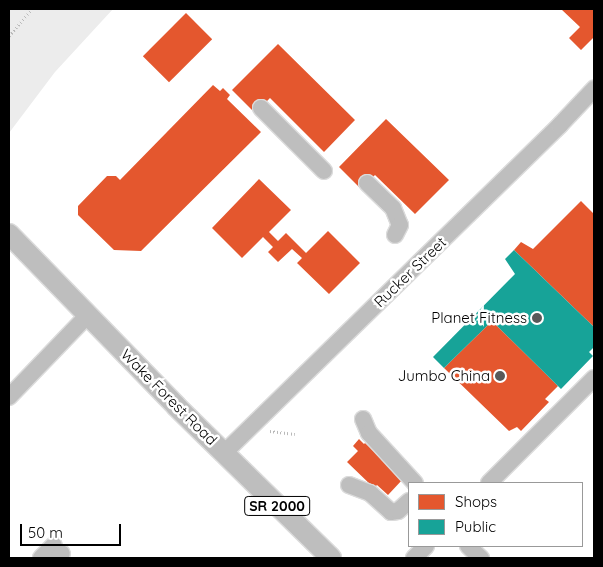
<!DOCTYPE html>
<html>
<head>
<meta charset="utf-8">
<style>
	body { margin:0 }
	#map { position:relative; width:603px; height:567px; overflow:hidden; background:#fff; font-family:Quicksand,sans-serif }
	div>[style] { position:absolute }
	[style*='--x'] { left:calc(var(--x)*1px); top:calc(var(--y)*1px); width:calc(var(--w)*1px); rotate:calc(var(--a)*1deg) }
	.green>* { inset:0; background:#ececec }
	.shops>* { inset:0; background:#e4572e; transform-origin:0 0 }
	.public>* { inset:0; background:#17a398 }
	.path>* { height:2.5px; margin-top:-1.25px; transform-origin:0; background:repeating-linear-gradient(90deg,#b9b9b9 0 1px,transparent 0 3.5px) }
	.roads { filter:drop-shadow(1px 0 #dbdbdb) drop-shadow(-1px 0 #dbdbdb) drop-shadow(0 1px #dbdbdb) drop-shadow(0 -1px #dbdbdb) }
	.minor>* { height:16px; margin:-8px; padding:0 8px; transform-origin:8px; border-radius:8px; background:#bebebe }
	.major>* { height:20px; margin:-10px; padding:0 10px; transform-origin:10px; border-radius:10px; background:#bebebe }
	.dots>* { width:14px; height:14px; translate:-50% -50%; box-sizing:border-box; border:2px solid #fff; border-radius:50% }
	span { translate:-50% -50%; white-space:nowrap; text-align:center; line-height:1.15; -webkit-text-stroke:5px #fff; paint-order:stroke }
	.shield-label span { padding:1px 4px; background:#fff; border:1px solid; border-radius:4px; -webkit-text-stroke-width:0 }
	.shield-label { font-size:14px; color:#000; font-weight:700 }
	.street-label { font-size:15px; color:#000 }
	.poi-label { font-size:15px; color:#000 }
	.right { translate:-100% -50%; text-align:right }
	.frame { position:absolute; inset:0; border:10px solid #000; pointer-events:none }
	.legend { position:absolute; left:408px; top:482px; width:175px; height:65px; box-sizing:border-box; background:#fff; border:1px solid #999; margin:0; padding:6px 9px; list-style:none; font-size:15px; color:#000 }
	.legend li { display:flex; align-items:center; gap:10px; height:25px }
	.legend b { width:25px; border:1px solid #999 }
	.scale { position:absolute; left:20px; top:524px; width:101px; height:22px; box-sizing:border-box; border:2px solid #000; border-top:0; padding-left:6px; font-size:15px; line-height:18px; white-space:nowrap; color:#000; -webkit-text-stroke:4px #fff; paint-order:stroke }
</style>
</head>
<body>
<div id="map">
	<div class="green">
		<div style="clip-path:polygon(9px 9px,113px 9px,55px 72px,9px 133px)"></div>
	</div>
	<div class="shops">
		<div style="clip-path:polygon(561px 9px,594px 9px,594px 37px,581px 50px,569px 38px,580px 27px)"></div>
		<div style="left:186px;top:13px;width:37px;height:61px;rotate:45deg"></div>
		<div style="clip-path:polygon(278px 44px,355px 120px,324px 152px,270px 98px,255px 113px,232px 90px)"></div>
		<div style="clip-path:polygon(213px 85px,220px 91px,223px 88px,230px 95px,227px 99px,261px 132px,141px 251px,114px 250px,78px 215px,78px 206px,107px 176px,116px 176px,120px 180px)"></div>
		<div style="clip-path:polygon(386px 119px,449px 180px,415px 214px,375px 175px,361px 189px,339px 167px)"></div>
		<div style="clip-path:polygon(259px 179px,291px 210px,269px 232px,278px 241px,286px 233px,306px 253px,328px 231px,360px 263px,329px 294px,297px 263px,302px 258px,292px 249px,278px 262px,268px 252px,273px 247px,263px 237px,242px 258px,212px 228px)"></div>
		<div style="clip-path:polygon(581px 201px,594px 214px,594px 327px,514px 250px,521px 242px,533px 249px)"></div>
		<div style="clip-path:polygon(492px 321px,558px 386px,545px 399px,549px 402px,521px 431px,517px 427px,509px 431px,444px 368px)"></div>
		<div style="clip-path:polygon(359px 439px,364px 444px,365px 443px,403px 479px,388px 495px,377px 485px,374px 488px,347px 462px,358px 451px,353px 446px)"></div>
	</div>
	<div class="public">
		<div style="clip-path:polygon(514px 250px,594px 327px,594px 347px,589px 352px,593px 356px,561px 389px,492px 321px,444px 368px,433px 357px,515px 274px,505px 259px)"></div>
	</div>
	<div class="path">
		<div style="--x:9;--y:36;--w:35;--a:-50"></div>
		<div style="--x:270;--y:431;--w:25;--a:7"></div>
	</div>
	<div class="roads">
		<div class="minor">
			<div style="--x:261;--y:108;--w:89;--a:45"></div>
			<div style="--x:367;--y:183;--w:36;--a:44"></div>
			<div style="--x:393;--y:208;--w:18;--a:68"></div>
			<div style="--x:400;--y:225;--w:11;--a:117"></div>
			<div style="--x:9;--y:397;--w:114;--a:-46.1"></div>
			<div style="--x:363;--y:419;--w:15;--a:67"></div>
			<div style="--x:369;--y:433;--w:68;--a:47.4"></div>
			<div style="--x:224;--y:453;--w:470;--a:-44.3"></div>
			<div style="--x:560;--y:125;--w:50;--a:-46.6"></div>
			<div style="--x:489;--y:483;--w:148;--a:-45"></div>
			<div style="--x:349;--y:485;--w:22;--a:21"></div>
			<div style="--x:370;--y:493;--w:28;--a:42"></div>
			<div style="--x:391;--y:512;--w:7;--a:-8"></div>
			<div style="--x:398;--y:511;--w:15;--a:-42"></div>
			<div style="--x:468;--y:546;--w:18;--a:43"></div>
			<div style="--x:41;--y:558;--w:18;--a:-45"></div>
			<div style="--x:58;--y:558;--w:6;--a:-51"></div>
			<div style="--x:414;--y:558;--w:17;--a:-45"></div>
		</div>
		<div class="major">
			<div style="--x:9;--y:234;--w:240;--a:45.8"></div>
			<div style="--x:176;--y:406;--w:217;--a:44.4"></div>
		</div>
	</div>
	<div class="dots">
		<div style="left:537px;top:318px;background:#595959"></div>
		<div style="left:500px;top:376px;background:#595959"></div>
	</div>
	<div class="shield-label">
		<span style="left:277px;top:506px">SR 2000</span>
	</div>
	<div class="street-label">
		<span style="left:410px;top:272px;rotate:-44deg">Rucker Street</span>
		<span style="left:169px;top:397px;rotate:45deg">Wake Forest Road</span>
	</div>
	<div class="poi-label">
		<span class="right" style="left:527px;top:318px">Planet Fitness</span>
		<span class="right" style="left:490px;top:376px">Jumbo China</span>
	</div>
	<div class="frame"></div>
	<ul class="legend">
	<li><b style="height:14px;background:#e4572e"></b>Shops</li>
	<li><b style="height:14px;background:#17a398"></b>Public</li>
	</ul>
	<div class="scale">50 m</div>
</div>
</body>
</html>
